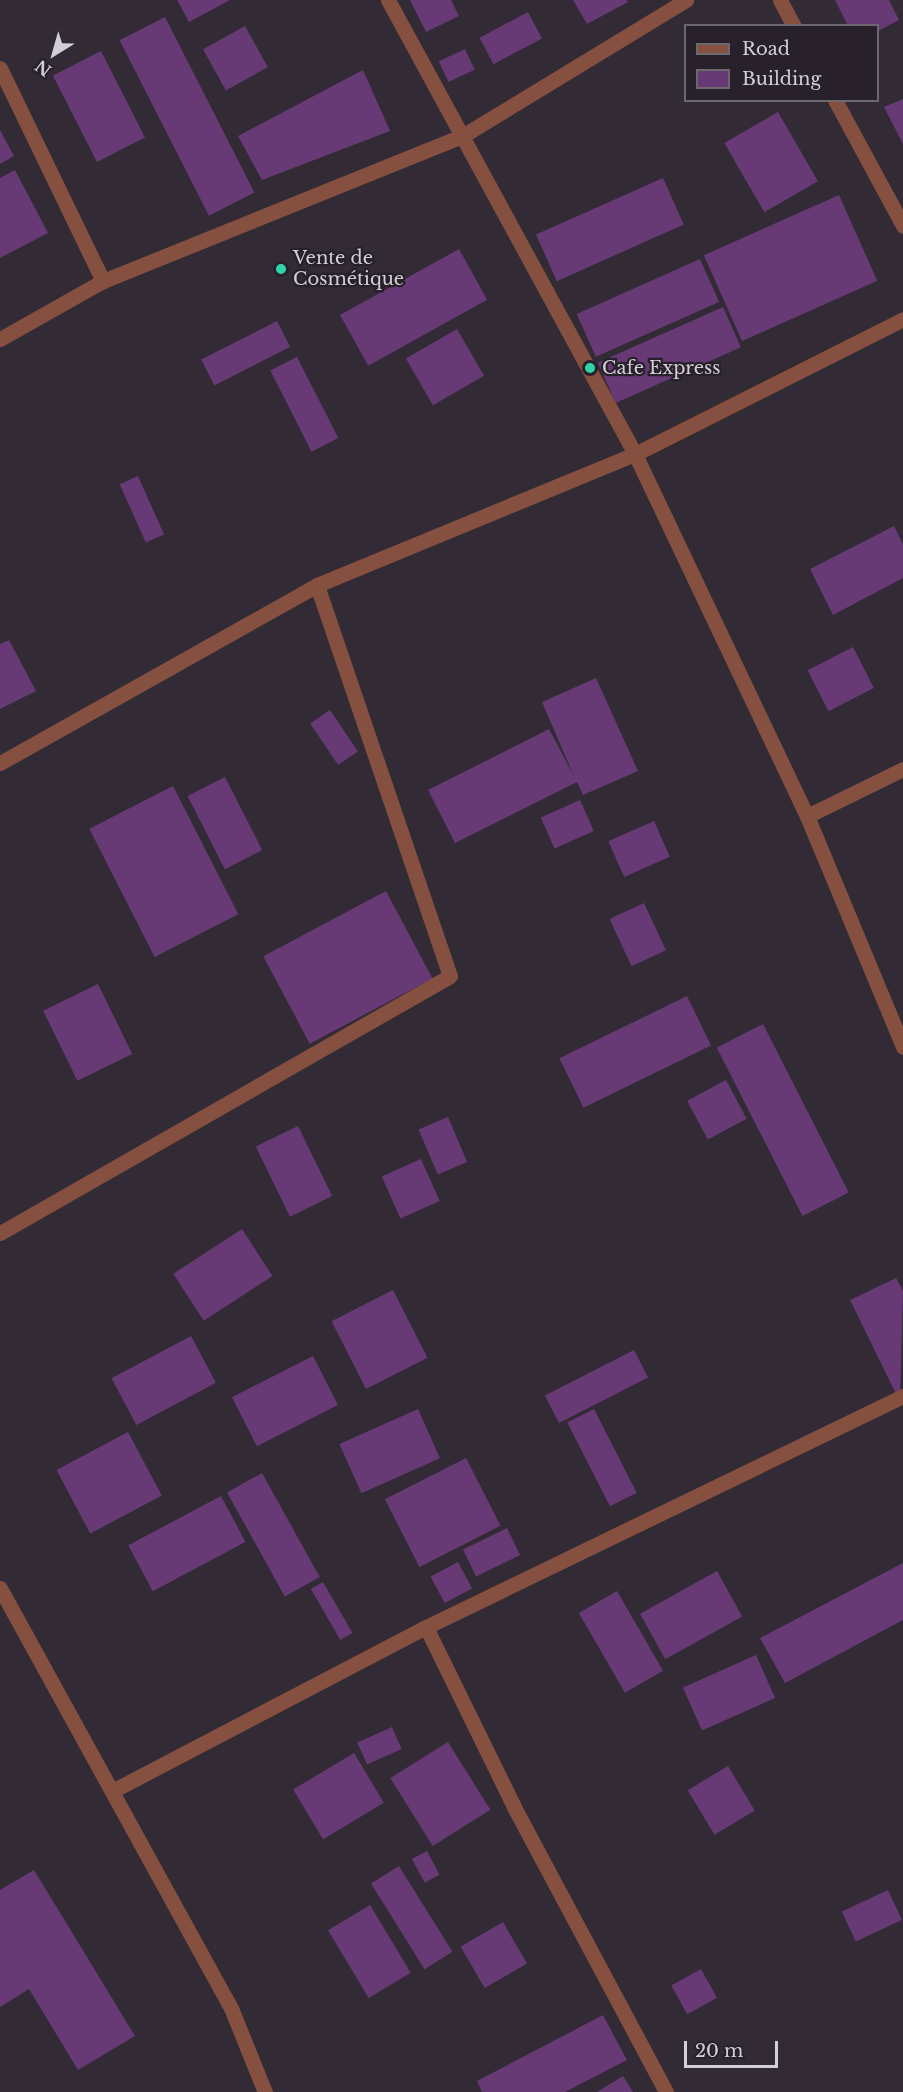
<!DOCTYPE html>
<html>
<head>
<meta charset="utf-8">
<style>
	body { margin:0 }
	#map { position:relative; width:903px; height:2092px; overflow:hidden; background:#322a35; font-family:"Libre Baskerville",serif }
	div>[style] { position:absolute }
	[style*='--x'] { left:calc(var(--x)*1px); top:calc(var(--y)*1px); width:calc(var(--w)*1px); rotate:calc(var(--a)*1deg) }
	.building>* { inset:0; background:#673a76; transform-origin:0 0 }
	.minor>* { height:15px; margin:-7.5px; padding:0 7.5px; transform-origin:7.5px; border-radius:7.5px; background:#85503f }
	.dots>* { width:16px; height:16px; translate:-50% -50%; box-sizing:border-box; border:3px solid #28212b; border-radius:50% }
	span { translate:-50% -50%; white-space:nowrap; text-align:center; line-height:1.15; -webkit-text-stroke:4.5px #28212b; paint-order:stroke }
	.poi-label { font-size:18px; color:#d4cfd6 }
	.left { translate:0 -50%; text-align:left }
	.legend { position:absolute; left:684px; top:24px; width:195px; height:78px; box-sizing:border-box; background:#28212b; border:2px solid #6d676f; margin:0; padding:8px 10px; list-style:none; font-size:18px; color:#d4cfd6 }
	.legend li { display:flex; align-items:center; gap:12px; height:30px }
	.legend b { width:30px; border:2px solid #6d676f }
	.north { position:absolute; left:24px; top:24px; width:60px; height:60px; -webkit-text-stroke:4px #28212b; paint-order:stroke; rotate:217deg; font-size:16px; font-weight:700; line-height:24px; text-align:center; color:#d4cfd6 }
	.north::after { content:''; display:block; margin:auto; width:21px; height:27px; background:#d4cfd6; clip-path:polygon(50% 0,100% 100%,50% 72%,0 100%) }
	.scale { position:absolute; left:684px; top:2041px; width:94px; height:27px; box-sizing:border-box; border:3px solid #d4cfd6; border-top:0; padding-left:8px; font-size:18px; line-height:21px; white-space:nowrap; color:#d4cfd6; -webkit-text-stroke:4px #28212b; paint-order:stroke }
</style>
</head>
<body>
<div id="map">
	<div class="building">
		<div style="clip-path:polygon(177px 0,230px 0,189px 22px)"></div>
		<div style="clip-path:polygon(410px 0,451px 0,459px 16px,426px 32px)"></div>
		<div style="clip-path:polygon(573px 0,627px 0,628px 2px,587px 24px)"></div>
		<div style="clip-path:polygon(835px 0,889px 0,899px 20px,878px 31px,878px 26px,848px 26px)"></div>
		<div style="left:528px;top:12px;width:30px;height:55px;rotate:62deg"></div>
		<div style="left:165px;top:17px;width:197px;height:51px;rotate:63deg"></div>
		<div style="left:245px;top:26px;width:47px;height:48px;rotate:61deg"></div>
		<div style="left:465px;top:49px;width:23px;height:29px;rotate:65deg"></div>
		<div style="left:101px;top:51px;width:97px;height:54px;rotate:63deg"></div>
		<div style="clip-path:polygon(363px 70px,390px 131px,262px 180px,238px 136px)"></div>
		<div style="clip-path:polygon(903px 99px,903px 144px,884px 107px)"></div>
		<div style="left:778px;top:112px;width:80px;height:62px;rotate:60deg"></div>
		<div style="clip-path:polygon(0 130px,14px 156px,0 164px)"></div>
		<div style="clip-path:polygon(15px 170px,48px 233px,0 258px,0 178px)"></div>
		<div style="left:663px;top:178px;width:51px;height:139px;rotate:66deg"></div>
		<div style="left:839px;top:195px;width:94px;height:148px;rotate:66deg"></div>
		<div style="left:459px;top:249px;width:58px;height:136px;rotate:61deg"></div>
		<div style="left:700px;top:259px;width:47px;height:135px;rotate:66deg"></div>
		<div style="left:723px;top:307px;width:44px;height:137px;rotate:66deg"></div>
		<div style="left:277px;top:321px;width:29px;height:85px;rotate:63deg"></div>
		<div style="left:457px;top:329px;width:54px;height:59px;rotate:60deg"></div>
		<div style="left:297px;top:357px;width:91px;height:30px;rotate:63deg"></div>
		<div style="left:138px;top:476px;width:64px;height:20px;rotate:66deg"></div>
		<div style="clip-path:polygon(894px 526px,903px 544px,903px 578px,833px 615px,810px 569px)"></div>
		<div style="clip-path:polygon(9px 640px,36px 691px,0 709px,0 644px)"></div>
		<div style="left:853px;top:647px;width:46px;height:51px;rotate:63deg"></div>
		<div style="clip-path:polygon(596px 678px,638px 771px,583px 795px,577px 782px,455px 843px,428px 790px,549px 729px,574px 776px,542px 702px)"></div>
		<div style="left:330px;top:710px;width:50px;height:24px;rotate:56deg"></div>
		<div style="left:225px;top:777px;width:82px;height:42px;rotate:63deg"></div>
		<div style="left:173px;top:786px;width:144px;height:94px;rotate:63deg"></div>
		<div style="left:580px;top:800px;width:34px;height:43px;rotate:66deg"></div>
		<div style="left:654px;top:821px;width:39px;height:50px;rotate:66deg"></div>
		<div style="left:386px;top:891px;width:99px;height:139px;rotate:62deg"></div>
		<div style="left:644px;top:903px;width:52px;height:38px;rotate:65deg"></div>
		<div style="left:98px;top:984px;width:78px;height:61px;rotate:64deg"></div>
		<div style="left:687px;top:996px;width:55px;height:142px;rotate:64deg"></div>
		<div style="left:763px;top:1024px;width:189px;height:52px;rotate:63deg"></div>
		<div style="left:726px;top:1080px;width:44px;height:44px;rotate:62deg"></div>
		<div style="left:448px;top:1117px;width:49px;height:32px;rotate:67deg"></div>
		<div style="left:298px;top:1126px;width:78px;height:47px;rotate:64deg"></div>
		<div style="left:421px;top:1159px;width:46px;height:43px;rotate:66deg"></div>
		<div style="left:242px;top:1229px;width:56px;height:82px;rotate:57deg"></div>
		<div style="clip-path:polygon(896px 1278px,903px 1291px,900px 1402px,850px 1300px)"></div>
		<div style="left:393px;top:1290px;width:76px;height:69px;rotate:63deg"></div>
		<div style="left:191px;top:1336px;width:53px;height:90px;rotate:62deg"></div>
		<div style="left:634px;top:1350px;width:31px;height:100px;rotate:63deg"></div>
		<div style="left:313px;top:1356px;width:55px;height:91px;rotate:63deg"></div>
		<div style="left:418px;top:1409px;width:54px;height:86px;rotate:66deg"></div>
		<div style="left:594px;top:1409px;width:94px;height:30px;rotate:63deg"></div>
		<div style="left:128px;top:1432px;width:72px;height:81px;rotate:62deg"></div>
		<div style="left:466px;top:1458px;width:76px;height:91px;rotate:63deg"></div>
		<div style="left:262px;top:1473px;width:119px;height:40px;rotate:61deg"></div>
		<div style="left:221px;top:1496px;width:52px;height:105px;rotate:62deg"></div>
		<div style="left:507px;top:1528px;width:30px;height:49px;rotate:64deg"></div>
		<div style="left:458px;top:1562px;width:30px;height:31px;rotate:62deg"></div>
		<div style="clip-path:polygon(903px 1563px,903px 1620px,785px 1683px,760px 1638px)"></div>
		<div style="left:717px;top:1571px;width:52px;height:88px;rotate:61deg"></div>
		<div style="left:323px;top:1582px;width:59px;height:14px;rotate:60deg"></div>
		<div style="left:617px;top:1591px;width:92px;height:44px;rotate:60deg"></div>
		<div style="left:756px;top:1655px;width:47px;height:80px;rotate:66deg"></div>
		<div style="left:392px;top:1727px;width:24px;height:38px;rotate:66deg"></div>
		<div style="left:448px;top:1742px;width:80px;height:68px;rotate:58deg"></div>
		<div style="left:354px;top:1753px;width:58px;height:71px;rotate:59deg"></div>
		<div style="left:728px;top:1766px;width:52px;height:47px;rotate:59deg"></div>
		<div style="left:427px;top:1851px;width:27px;height:17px;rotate:62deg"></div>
		<div style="left:399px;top:1866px;width:101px;height:33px;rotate:58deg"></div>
		<div style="clip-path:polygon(34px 1870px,135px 2036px,78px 2070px,29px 1989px,0 2007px,0 1890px)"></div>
		<div style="left:888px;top:1890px;width:33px;height:51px;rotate:65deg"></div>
		<div style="left:370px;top:1905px;width:79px;height:49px;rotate:59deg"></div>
		<div style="left:503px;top:1922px;width:48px;height:49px;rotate:60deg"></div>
		<div style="left:701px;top:1969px;width:33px;height:34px;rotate:61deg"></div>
		<div style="clip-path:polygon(603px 2015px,627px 2060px,565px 2092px,482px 2092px,477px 2081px)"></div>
		<div style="clip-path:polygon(623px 2076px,633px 2092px,597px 2092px)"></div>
	</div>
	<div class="minor">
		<div style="--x:388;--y:0;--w:517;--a:61.45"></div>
		<div style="--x:635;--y:454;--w:401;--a:64.6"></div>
		<div style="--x:807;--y:816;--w:250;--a:67.4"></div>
		<div style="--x:780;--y:0;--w:30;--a:62"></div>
		<div style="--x:0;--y:68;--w:237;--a:64.2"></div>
		<div style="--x:835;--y:100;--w:143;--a:61.6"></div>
		<div style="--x:0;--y:339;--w:118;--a:-29.4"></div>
		<div style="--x:103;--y:281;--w:389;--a:-22"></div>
		<div style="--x:464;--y:135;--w:260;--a:-31.3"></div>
		<div style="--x:0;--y:763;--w:364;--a:-29.3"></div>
		<div style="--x:317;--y:585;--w:344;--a:-22.4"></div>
		<div style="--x:635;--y:454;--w:300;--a:-26.7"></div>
		<div style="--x:807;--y:816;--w:107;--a:-26.1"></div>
		<div style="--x:0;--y:1233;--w:518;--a:-29.73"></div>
		<div style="--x:450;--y:976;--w:413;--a:-108.8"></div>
		<div style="--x:0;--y:1588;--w:479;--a:61.2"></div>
		<div style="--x:231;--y:2008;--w:91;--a:68"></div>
		<div style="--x:426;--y:1627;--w:200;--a:63.9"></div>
		<div style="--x:514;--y:1807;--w:323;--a:61.9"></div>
		<div style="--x:114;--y:1790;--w:352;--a:-27.6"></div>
		<div style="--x:426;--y:1627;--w:530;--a:-25.84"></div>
	</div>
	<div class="dots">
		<div style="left:281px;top:269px;background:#31d4a9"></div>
		<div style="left:590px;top:368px;background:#31d4a9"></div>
	</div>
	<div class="poi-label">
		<span class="left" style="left:293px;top:269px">Vente de<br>Cosmétique</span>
		<span class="left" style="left:602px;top:368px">Cafe Express</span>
	</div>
	<ul class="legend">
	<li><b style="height:8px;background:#85503f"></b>Road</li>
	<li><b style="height:16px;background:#673a76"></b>Building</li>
	</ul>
	<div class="north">N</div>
	<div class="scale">20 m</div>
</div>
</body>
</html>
